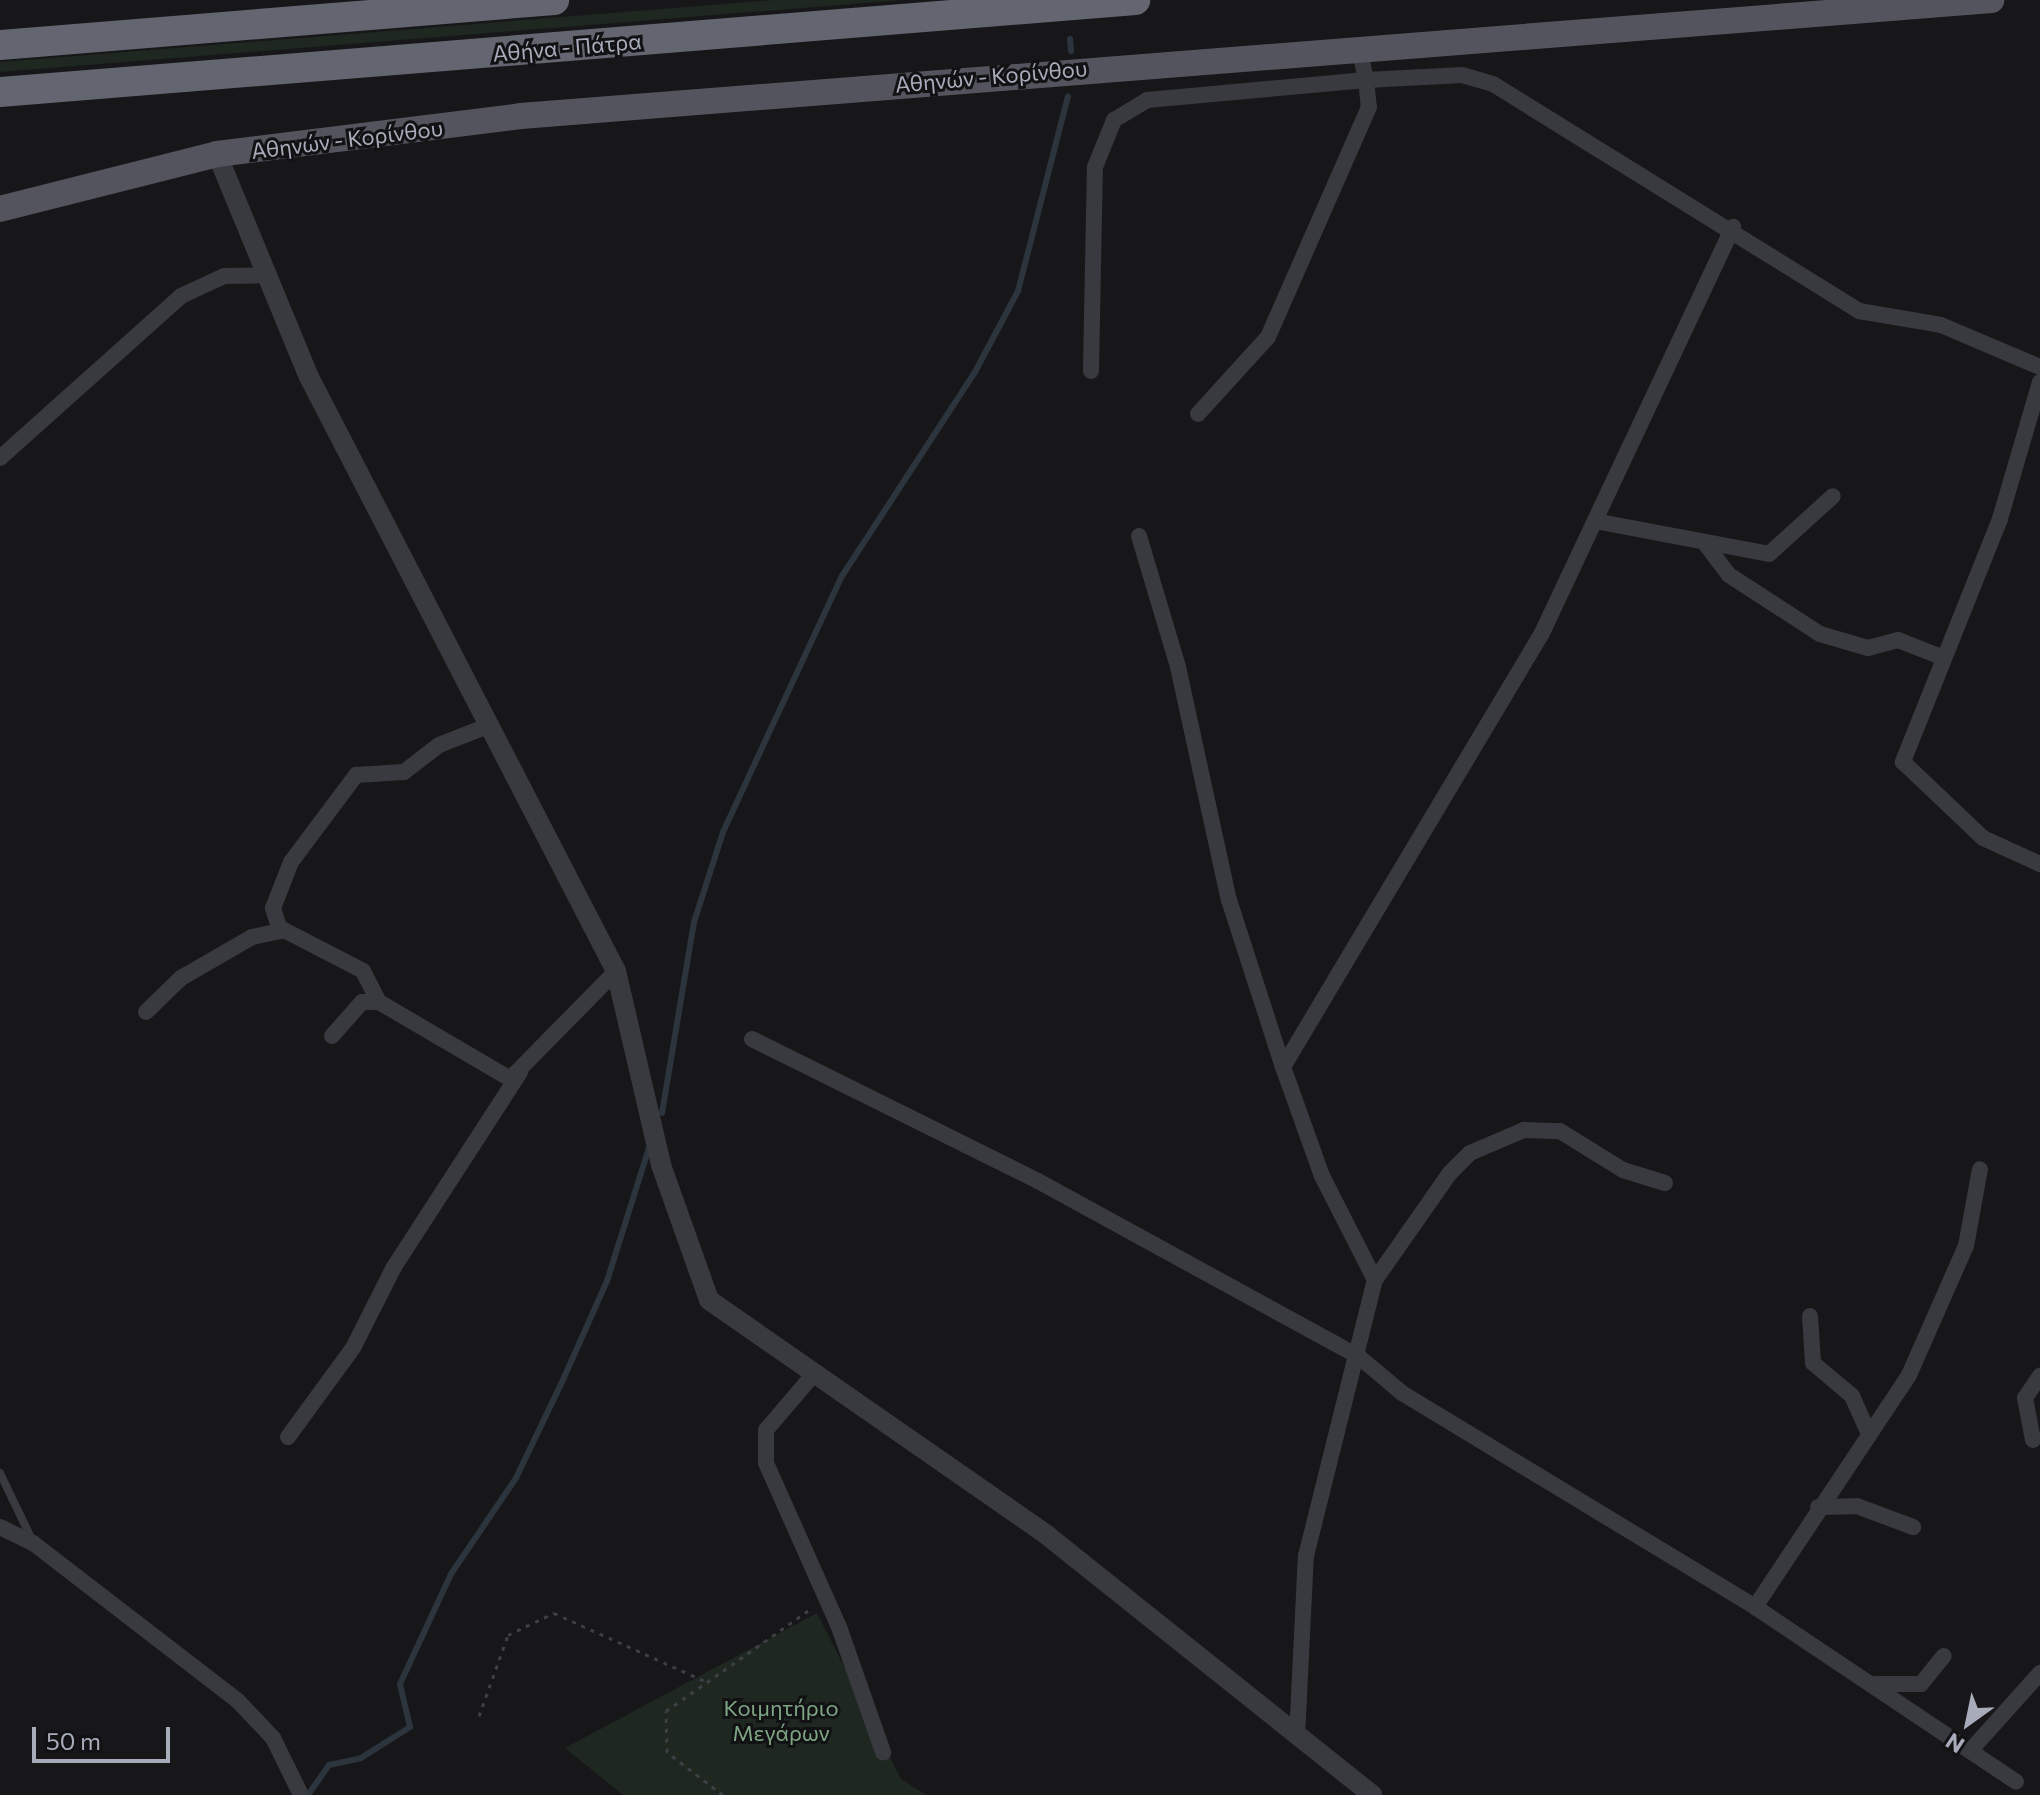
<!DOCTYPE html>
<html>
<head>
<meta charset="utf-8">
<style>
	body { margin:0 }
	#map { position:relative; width:2040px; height:1795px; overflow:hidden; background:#171719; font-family:Commissioner,sans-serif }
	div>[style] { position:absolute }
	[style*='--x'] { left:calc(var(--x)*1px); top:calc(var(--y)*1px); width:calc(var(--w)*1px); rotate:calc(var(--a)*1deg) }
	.green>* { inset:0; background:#1e2720 }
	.stream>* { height:6px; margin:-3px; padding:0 3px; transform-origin:3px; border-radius:3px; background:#2c343e }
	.path>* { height:3px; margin-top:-1.5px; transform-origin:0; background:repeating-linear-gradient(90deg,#3d3f45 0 4px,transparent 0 10px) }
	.service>* { height:8px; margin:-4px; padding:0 4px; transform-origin:4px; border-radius:4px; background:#393a40 }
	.minor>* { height:16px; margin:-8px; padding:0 8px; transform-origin:8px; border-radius:8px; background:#393a40 }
	.tertiary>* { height:20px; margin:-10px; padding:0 10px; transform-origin:10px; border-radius:10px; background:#393a40 }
	.primary>* { height:26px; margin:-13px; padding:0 13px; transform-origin:13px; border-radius:13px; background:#53545d }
	.motorway>* { height:30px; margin:-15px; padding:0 15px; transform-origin:15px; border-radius:15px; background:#636570 }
	span { translate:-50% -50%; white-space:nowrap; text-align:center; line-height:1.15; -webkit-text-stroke:6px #121214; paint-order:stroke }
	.street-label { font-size:22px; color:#a8acba }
	.park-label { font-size:22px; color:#7ea684 }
	.north { position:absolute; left:1928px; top:1683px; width:80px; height:80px; -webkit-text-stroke:6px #121214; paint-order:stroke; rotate:213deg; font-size:22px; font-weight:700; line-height:32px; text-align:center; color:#a8acba }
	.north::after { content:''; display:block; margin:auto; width:28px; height:36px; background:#a8acba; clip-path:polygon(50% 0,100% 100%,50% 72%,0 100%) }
	.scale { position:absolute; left:32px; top:1727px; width:138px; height:36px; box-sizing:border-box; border:4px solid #a8acba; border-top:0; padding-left:10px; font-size:24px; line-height:28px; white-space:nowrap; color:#a8acba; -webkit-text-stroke:6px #121214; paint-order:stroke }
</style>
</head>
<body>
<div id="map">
	<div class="green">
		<div style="clip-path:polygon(774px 0,902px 0,0 72px,0 62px)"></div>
		<div style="clip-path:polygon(817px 1613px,901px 1779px,926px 1795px,623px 1795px,565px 1748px)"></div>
	</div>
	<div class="stream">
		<div style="--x:1070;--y:39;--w:12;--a:85"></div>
		<div style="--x:662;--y:1113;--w:194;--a:-80.5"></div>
		<div style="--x:694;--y:922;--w:95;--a:-72.1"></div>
		<div style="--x:723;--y:832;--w:282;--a:-65.1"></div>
		<div style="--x:842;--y:576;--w:244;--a:-56.9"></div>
		<div style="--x:975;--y:372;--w:92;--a:-62"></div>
		<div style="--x:1018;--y:291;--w:201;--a:-75.6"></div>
		<div style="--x:308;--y:1795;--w:37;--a:-55"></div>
		<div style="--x:329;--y:1765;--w:33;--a:-12"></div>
		<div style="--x:361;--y:1758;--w:58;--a:-32.3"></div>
		<div style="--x:410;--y:1727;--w:44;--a:-103.1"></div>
		<div style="--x:400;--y:1684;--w:121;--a:-65.1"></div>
		<div style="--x:451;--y:1574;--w:116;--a:-55.9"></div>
		<div style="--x:516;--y:1478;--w:106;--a:-64.4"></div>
		<div style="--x:562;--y:1382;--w:111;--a:-66"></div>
		<div style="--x:607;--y:1281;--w:139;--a:-72.5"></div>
	</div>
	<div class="path">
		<div style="--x:479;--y:1716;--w:86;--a:-70.3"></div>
		<div style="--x:508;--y:1635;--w:51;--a:-25.6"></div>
		<div style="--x:554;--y:1613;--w:170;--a:24.3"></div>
		<div style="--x:723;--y:1795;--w:71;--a:-142.5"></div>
		<div style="--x:667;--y:1752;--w:41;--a:-91.4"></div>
		<div style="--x:666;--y:1711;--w:179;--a:-35.2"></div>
	</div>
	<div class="service">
		<div style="--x:0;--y:1473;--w:76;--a:64.4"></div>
	</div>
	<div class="minor">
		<div style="--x:1359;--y:45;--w:36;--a:79"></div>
		<div style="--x:1366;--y:80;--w:96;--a:-3"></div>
		<div style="--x:1462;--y:75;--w:32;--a:16"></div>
		<div style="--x:1493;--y:84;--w:431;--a:31.8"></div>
		<div style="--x:1859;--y:311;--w:83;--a:9.7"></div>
		<div style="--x:1941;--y:325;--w:108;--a:23"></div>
		<div style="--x:1091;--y:371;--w:204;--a:-88.9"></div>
		<div style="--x:1095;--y:167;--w:51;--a:-68"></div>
		<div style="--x:1114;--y:120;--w:39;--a:-31"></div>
		<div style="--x:1147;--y:100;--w:220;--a:-5.2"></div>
		<div style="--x:1366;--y:80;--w:27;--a:84"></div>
		<div style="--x:1369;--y:107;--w:251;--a:113.7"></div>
		<div style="--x:1268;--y:337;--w:104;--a:132.3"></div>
		<div style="--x:2040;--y:382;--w:143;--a:106.3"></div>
		<div style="--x:2000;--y:519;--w:262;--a:111.8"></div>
		<div style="--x:1903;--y:762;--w:110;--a:43.5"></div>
		<div style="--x:1983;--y:838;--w:63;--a:24.5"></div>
		<div style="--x:0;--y:458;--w:243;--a:-41.8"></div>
		<div style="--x:181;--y:296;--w:47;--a:-24.9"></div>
		<div style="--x:224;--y:276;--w:39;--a:-1"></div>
		<div style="--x:1600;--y:522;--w:172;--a:10.7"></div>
		<div style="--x:1769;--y:554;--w:86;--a:-42.2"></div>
		<div style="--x:1139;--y:536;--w:137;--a:73.4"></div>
		<div style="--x:1178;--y:667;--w:239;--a:77.7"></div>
		<div style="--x:1229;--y:900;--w:176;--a:72.1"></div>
		<div style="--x:1704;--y:542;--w:41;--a:52.9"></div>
		<div style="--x:1729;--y:575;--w:108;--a:33"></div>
		<div style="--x:1820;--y:634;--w:50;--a:16.3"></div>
		<div style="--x:1868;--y:648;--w:31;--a:-15"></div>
		<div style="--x:1898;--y:640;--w:49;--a:21.4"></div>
		<div style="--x:280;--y:930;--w:23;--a:-108"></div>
		<div style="--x:273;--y:908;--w:49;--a:-68.6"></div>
		<div style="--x:291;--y:862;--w:109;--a:-53.2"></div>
		<div style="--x:356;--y:775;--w:48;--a:-3.6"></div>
		<div style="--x:404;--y:772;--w:44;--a:-37.6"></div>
		<div style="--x:439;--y:745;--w:55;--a:-21.4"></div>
		<div style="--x:146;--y:1012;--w:49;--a:-44.2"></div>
		<div style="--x:181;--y:978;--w:82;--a:-30"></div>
		<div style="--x:252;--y:937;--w:33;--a:-12"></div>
		<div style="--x:284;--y:930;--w:89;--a:27.4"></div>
		<div style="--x:363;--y:971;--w:35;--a:63"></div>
		<div style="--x:332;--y:1036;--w:45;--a:-48.6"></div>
		<div style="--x:362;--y:1002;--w:17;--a:0"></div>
		<div style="--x:379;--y:1002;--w:152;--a:30.4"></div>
		<div style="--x:510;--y:1079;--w:151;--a:-45.5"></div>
		<div style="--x:752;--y:1039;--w:319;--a:26.4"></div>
		<div style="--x:1038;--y:1181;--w:365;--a:28.7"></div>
		<div style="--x:1358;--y:1356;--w:57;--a:40.1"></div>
		<div style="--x:1402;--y:1393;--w:413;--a:31.2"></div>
		<div style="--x:1755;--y:1607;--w:314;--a:33.8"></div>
		<div style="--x:1375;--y:1280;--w:131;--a:-55"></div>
		<div style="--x:1450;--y:1173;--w:28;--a:-45"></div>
		<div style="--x:1470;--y:1153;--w:59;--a:-23.1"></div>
		<div style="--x:1524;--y:1130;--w:36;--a:2"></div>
		<div style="--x:1560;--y:1131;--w:74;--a:31.8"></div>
		<div style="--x:1623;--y:1170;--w:44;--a:17.2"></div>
		<div style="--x:1810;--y:1316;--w:47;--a:86.3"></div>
		<div style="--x:1813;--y:1363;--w:51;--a:40.2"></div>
		<div style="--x:1852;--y:1396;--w:37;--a:66"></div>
		<div style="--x:813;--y:1375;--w:72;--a:130.5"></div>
		<div style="--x:766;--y:1430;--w:33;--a:90"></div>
		<div style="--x:766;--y:1463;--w:180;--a:66"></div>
		<div style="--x:839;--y:1627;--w:133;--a:70.6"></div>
		<div style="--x:288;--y:1437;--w:110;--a:-53.9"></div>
		<div style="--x:353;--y:1348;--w:91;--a:-63.2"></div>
		<div style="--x:394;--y:1267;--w:232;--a:-57.1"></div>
		<div style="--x:2033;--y:1440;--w:43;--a:-100.8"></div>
		<div style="--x:2025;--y:1398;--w:27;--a:-56"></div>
		<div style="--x:1818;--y:1507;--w:39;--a:-1"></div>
		<div style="--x:1857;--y:1506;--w:60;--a:20.6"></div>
		<div style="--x:0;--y:1527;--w:37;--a:26"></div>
		<div style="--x:33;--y:1543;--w:257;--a:37.6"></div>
		<div style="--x:237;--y:1700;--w:52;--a:46.5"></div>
		<div style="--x:273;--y:1738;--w:64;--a:63.8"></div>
		<div style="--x:1755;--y:1607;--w:278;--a:-56.4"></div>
		<div style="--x:1909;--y:1375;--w:141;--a:-66.2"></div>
		<div style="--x:1966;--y:1246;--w:78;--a:-79.7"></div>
		<div style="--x:1876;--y:1684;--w:45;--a:0"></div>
		<div style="--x:1921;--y:1684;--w:36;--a:-51"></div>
		<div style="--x:1297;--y:1737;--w:181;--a:-87.2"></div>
		<div style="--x:1306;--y:1556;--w:284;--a:-76"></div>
		<div style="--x:1375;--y:1280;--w:117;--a:-117"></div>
		<div style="--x:1322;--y:1176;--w:116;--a:-109.7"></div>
		<div style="--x:1283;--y:1067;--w:505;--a:-59.17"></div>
		<div style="--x:1542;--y:633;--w:449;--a:-64.8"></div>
		<div style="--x:1970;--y:1751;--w:105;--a:-48.1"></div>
	</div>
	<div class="tertiary">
		<div style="--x:217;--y:154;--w:241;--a:67.6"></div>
		<div style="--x:309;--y:377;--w:669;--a:62.67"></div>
		<div style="--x:616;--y:971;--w:199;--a:76.9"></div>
		<div style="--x:661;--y:1165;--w:143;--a:70.4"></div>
		<div style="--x:709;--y:1300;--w:413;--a:34.8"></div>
		<div style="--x:1048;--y:1536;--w:415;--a:38.6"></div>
	</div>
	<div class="primary">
		<div style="--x:0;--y:209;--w:224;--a:-14.2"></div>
		<div style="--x:217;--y:154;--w:306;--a:-7.1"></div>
		<div style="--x:521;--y:116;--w:1475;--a:-4.51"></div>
	</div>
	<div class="motorway">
		<div style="--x:0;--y:45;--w:556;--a:-4.64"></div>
		<div style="--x:0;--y:92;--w:1139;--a:-4.63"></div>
	</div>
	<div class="street-label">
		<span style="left:567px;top:47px;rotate:-5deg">Αθήνα - Πάτρα</span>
		<span style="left:991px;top:76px;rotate:-5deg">Αθηνών - Κορίνθου</span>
		<span style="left:347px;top:139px;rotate:-7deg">Αθηνών - Κορίνθου</span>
	</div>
	<div class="park-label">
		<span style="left:781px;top:1720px">Κοιμητήριο<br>Μεγάρων</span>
	</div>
	<div class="north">N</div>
	<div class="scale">50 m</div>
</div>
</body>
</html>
